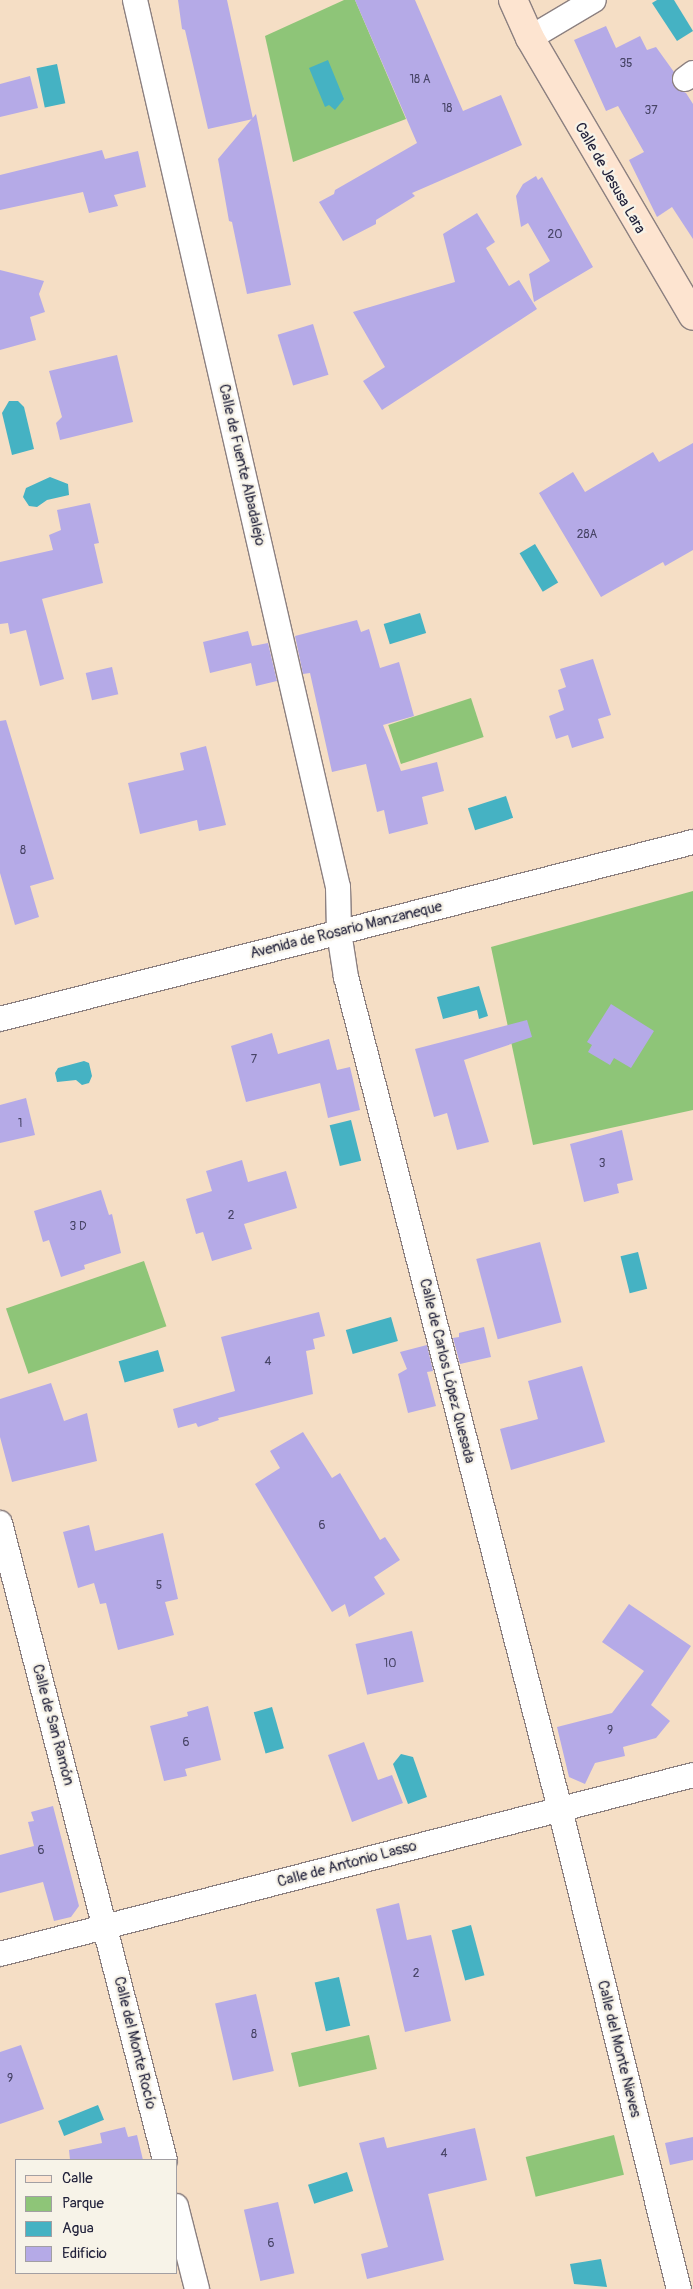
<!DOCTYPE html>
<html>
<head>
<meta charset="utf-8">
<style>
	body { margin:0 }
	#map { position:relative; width:693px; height:2289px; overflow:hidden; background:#f5dec5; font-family:Pangolin,sans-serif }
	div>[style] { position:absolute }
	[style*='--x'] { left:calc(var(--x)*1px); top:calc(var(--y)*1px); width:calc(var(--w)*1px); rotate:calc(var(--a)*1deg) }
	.green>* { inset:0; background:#8ec578; transform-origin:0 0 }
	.water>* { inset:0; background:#45b2c3; transform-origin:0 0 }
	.building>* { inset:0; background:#b5aae7; transform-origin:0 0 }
	.roads { filter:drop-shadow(1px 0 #8c8080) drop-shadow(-1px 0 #8c8080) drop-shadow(0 1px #8c8080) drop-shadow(0 -1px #8c8080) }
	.street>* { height:24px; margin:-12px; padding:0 12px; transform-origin:12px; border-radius:12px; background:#fff }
	.secondary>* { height:28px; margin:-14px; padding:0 14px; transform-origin:14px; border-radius:14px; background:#fde4d0 }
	span { translate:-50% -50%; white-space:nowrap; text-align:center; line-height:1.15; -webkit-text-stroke:4.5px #f7f3e8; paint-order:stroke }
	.number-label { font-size:12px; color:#474466 }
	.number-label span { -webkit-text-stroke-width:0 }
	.street-label { font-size:15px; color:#22223b }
	.legend { position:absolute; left:15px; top:2159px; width:162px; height:115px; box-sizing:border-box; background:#f7f3e8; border:1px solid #a29fa3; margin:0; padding:6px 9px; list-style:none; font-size:15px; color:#22223b }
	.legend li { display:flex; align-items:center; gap:10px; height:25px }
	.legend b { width:25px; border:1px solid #a29fa3 }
</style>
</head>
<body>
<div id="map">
	<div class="green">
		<div style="clip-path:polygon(344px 0,355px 0,406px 119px,293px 162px,265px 36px)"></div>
		<div style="left:471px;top:698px;width:41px;height:87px;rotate:72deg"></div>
		<div style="clip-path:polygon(693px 891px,693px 1110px,533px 1145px,491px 947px)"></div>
		<div style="left:144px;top:1261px;width:69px;height:146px;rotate:71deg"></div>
		<div style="left:369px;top:2035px;width:35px;height:80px;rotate:77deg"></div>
		<div style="left:614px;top:2135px;width:41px;height:91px;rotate:76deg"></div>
	</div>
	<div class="water">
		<div style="clip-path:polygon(657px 0,674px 0,693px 31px,677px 41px,652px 3px)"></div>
		<div style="clip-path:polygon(328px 60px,344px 99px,335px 110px,329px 105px,325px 107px,309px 68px)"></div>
		<div style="left:57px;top:64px;width:40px;height:21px;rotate:78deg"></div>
		<div style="clip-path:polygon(9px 401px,18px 401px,24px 407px,34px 449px,12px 455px,2px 413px)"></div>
		<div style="clip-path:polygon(50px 477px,68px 484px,69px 495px,47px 500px,37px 507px,29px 506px,23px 497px,26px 488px)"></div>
		<div style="left:535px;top:544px;width:45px;height:18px;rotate:59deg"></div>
		<div style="left:420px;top:613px;width:21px;height:38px;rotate:73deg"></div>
		<div style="left:506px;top:796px;width:23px;height:40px;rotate:72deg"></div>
		<div style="clip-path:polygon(479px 986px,488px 1016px,479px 1019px,477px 1010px,443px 1019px,437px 997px)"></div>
		<div style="clip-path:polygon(84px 1061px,89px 1063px,92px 1076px,89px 1083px,82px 1085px,76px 1080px,57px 1082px,55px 1073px,58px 1068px)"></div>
		<div style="left:351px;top:1120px;width:42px;height:22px;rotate:76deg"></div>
		<div style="left:638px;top:1252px;width:38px;height:18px;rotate:76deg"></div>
		<div style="left:391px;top:1317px;width:25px;height:47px;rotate:74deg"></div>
		<div style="left:158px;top:1350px;width:22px;height:41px;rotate:74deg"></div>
		<div style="left:272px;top:1707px;width:43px;height:19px;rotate:74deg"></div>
		<div style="clip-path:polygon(401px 1754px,413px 1757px,427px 1797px,408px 1804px,393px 1764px)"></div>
		<div style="left:471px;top:1925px;width:52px;height:20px;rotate:75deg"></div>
		<div style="left:339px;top:1977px;width:50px;height:25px;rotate:77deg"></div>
		<div style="left:98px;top:2105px;width:16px;height:43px;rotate:68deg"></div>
		<div style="left:347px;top:2172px;width:20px;height:41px;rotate:72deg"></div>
		<div style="clip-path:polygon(601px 2259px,607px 2287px,574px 2284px,570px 2264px)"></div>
	</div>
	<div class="building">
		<div style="clip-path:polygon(178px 0,227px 0,253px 119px,208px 129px,185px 30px,182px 29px)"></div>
		<div style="clip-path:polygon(355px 0,415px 0,463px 111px,501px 95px,522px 145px,412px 193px,415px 196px,376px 220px,376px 224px,343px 241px,319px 202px,334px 194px,335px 190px,417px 143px)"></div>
		<div style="clip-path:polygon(606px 26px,616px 48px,640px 36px,647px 50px,656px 47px,674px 72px,674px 87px,686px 93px,693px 104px,693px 239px,672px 207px,657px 217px,629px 160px,644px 152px,618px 106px,606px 111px,574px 40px)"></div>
		<div style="clip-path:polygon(30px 76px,38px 108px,0 117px,0 84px)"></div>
		<div style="clip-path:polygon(256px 114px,291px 285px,247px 294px,232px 222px,229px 221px,218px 159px)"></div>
		<div style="clip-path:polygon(102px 150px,105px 159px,138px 151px,146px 187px,114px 195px,118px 206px,89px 213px,83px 192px,0 210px,0 175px)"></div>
		<div style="clip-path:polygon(536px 176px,538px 180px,542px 177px,593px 267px,534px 302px,529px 274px,550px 261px,528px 223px,521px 227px,516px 196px,523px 184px)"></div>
		<div style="clip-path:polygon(477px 213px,495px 242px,486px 248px,509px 286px,519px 280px,537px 309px,382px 410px,363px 381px,385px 367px,353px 312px,455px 282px,443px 234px)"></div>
		<div style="clip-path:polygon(0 270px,44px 281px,39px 294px,45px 312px,30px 317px,36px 340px,0 350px)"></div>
		<div style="left:313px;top:324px;width:53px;height:37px;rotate:73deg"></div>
		<div style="clip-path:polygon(117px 355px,133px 422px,60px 440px,56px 423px,62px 417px,49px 371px)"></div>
		<div style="clip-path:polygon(693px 443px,693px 550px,665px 566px,663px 562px,601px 597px,539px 493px,573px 472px,585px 492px,653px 452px,659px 462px)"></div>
		<div style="clip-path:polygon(90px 503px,99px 543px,94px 544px,103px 583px,42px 599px,64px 679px,40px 686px,26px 630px,10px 634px,8px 623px,0 624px,0 562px,53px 550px,49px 535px,61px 530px,57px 510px)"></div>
		<div style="clip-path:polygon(357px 620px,361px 632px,369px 629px,380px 668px,399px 662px,414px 716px,383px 725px,401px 771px,437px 762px,444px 791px,422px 797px,428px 824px,389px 834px,384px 810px,377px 812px,366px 764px,332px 772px,310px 673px,303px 674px,295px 636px)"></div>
		<div style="clip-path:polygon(248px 631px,252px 646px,268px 643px,277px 681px,256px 686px,251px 663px,210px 673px,203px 642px)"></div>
		<div style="clip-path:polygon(593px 659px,611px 715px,598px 719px,604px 738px,572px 748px,568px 735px,556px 739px,549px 716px,564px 710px,558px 690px,566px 687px,560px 669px)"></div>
		<div style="left:112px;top:667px;width:28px;height:27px;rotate:77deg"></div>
		<div style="clip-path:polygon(6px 720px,54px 879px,30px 886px,39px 917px,15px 925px,0 873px,0 721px)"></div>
		<div style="clip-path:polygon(206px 746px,226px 825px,199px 831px,197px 820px,140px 834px,128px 783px,184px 770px,180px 753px)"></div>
		<div style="clip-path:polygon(611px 1004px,654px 1031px,631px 1068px,614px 1058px,610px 1065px,588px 1052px,592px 1045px,587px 1042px)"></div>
		<div style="clip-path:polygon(527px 1020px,532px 1037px,464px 1060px,489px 1142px,457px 1150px,447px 1113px,434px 1117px,415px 1049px)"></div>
		<div style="clip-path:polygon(272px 1033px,278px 1054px,329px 1039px,337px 1070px,350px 1067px,360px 1110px,328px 1118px,320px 1083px,246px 1102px,231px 1046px)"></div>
		<div style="clip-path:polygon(26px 1098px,35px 1135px,0 1143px,0 1105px)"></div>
		<div style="clip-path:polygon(622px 1130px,633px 1180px,617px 1184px,619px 1193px,584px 1202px,570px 1144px)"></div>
		<div style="clip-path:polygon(242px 1160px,248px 1182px,286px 1171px,297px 1208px,244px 1224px,252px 1249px,212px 1261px,203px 1232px,196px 1234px,186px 1199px,212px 1191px,206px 1171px)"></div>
		<div style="clip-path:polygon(101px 1190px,109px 1215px,112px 1214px,121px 1253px,84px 1265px,85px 1269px,61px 1277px,49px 1240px,43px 1242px,34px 1211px)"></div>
		<div style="left:540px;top:1242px;width:83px;height:66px;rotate:75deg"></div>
		<div style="clip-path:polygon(319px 1312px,325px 1336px,313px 1339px,315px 1349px,306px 1351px,313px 1394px,218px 1418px,219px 1420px,198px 1427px,196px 1423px,178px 1428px,173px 1409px,235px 1391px,221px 1337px)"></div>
		<div style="clip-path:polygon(484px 1327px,491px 1357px,460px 1364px,453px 1338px,459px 1337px,459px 1333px)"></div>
		<div style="clip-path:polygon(427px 1345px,433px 1371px,427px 1372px,436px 1406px,408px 1413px,398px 1374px,407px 1369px,400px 1352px)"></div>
		<div style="clip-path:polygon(582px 1366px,605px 1442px,511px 1470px,500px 1429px,538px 1419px,528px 1381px)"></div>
		<div style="clip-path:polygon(51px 1383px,64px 1421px,87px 1413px,97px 1461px,12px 1482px,0 1437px,0 1399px)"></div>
		<div style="clip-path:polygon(303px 1432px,332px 1478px,340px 1473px,380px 1540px,385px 1537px,400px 1560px,374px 1577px,385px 1594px,349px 1617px,345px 1604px,332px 1612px,255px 1484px,280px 1468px,270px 1451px)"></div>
		<div style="clip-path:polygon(89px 1525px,95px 1551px,163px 1533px,178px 1599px,165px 1602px,174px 1635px,118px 1650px,106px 1603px,100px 1604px,94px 1583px,78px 1588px,63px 1532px)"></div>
		<div style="clip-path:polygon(629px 1604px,691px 1646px,651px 1705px,670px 1721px,656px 1738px,623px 1747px,625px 1756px,595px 1763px,585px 1784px,569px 1777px,557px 1727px,612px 1713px,644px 1671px,602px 1642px)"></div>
		<div style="left:412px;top:1631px;width:52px;height:58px;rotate:77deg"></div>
		<div style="clip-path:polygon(208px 1706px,221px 1760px,185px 1769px,187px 1776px,164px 1781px,150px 1726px,188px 1716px,187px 1712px)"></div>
		<div style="clip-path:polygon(364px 1742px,378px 1780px,392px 1775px,403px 1803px,352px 1822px,328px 1755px)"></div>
		<div style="clip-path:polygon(53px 1806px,79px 1906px,71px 1917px,54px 1921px,43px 1882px,0 1893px,0 1855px,34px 1846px,28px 1822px,34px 1821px,31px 1812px)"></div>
		<div style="clip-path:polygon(399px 1903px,407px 1940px,431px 1935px,451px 2021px,405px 2032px,376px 1909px)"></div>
		<div style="left:256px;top:1994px;width:79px;height:42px;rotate:77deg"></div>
		<div style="clip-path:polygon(21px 2045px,44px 2109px,0 2124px,0 2052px)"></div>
		<div style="clip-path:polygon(125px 2127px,128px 2137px,137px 2135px,143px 2160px,70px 2160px,69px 2150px,102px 2143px,100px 2133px)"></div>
		<div style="clip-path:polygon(475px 2128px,487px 2180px,428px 2194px,444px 2260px,367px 2279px,361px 2254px,388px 2247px,359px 2143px,384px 2137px,387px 2148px)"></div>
		<div style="clip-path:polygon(693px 2137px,693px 2160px,670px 2165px,665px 2143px)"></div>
		<div style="left:278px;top:2202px;width:73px;height:35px;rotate:77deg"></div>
	</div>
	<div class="roads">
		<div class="street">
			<div style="--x:135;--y:0;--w:910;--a:77.11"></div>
			<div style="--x:338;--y:887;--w:45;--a:88.7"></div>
			<div style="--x:339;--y:932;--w:46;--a:81.2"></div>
			<div style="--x:346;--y:977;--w:859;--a:75.58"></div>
			<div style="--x:560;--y:1809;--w:495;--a:76.1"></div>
			<div style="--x:530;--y:38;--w:74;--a:-30.7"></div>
			<div style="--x:685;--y:79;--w:10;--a:-37"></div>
			<div style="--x:0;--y:1019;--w:715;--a:-14.33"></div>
			<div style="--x:0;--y:1523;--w:658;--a:75.48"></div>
			<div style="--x:0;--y:1954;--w:716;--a:-14.48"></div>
			<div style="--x:176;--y:2206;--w:86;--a:75.8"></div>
		</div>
		<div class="secondary">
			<div style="--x:513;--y:0;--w:42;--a:65.9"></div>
			<div style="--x:530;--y:38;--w:322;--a:59.6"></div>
		</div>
	</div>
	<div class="number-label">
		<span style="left:626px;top:64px">35</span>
		<span style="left:420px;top:80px">18 A</span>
		<span style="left:447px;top:109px">18</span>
		<span style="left:651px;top:111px">37</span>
		<span style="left:555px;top:235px">20</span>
		<span style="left:587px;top:535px">28A</span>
		<span style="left:23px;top:851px">8</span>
		<span style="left:254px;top:1060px">7</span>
		<span style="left:20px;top:1124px">1</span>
		<span style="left:602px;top:1164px">3</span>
		<span style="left:231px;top:1216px">2</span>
		<span style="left:78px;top:1227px">3 D</span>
		<span style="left:268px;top:1362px">4</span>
		<span style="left:322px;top:1526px">6</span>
		<span style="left:159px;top:1586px">5</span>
		<span style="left:390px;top:1664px">10</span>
		<span style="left:610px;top:1731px">9</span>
		<span style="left:186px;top:1743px">6</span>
		<span style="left:41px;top:1851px">6</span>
		<span style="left:416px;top:1974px">2</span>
		<span style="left:254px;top:2035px">8</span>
		<span style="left:10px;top:2079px">9</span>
		<span style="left:444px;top:2154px">4</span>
		<span style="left:271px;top:2244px">6</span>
	</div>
	<div class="street-label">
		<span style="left:610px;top:178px;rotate:60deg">Calle de Jesusa Lara</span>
		<span style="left:242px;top:465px;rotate:77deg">Calle de Fuente Albadalejo</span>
		<span style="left:346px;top:930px;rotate:-14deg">Avenida de Rosario Manzaneque</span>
		<span style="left:447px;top:1371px;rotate:76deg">Calle de Carlos López Quesada</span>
		<span style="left:53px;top:1725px;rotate:75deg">Calle de San Ramón</span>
		<span style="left:347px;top:1864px;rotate:-15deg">Calle de Antonio Lasso</span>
		<span style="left:135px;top:2043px;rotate:76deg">Calle del Monte Rocío</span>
		<span style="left:619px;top:2049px;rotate:76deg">Calle del Monte Nieves</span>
	</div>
	<ul class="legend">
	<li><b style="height:6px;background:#fde4d0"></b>Calle</li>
	<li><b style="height:14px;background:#8ec578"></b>Parque</li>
	<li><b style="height:14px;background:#45b2c3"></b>Agua</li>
	<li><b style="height:14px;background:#b5aae7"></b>Edificio</li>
	</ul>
</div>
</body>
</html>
